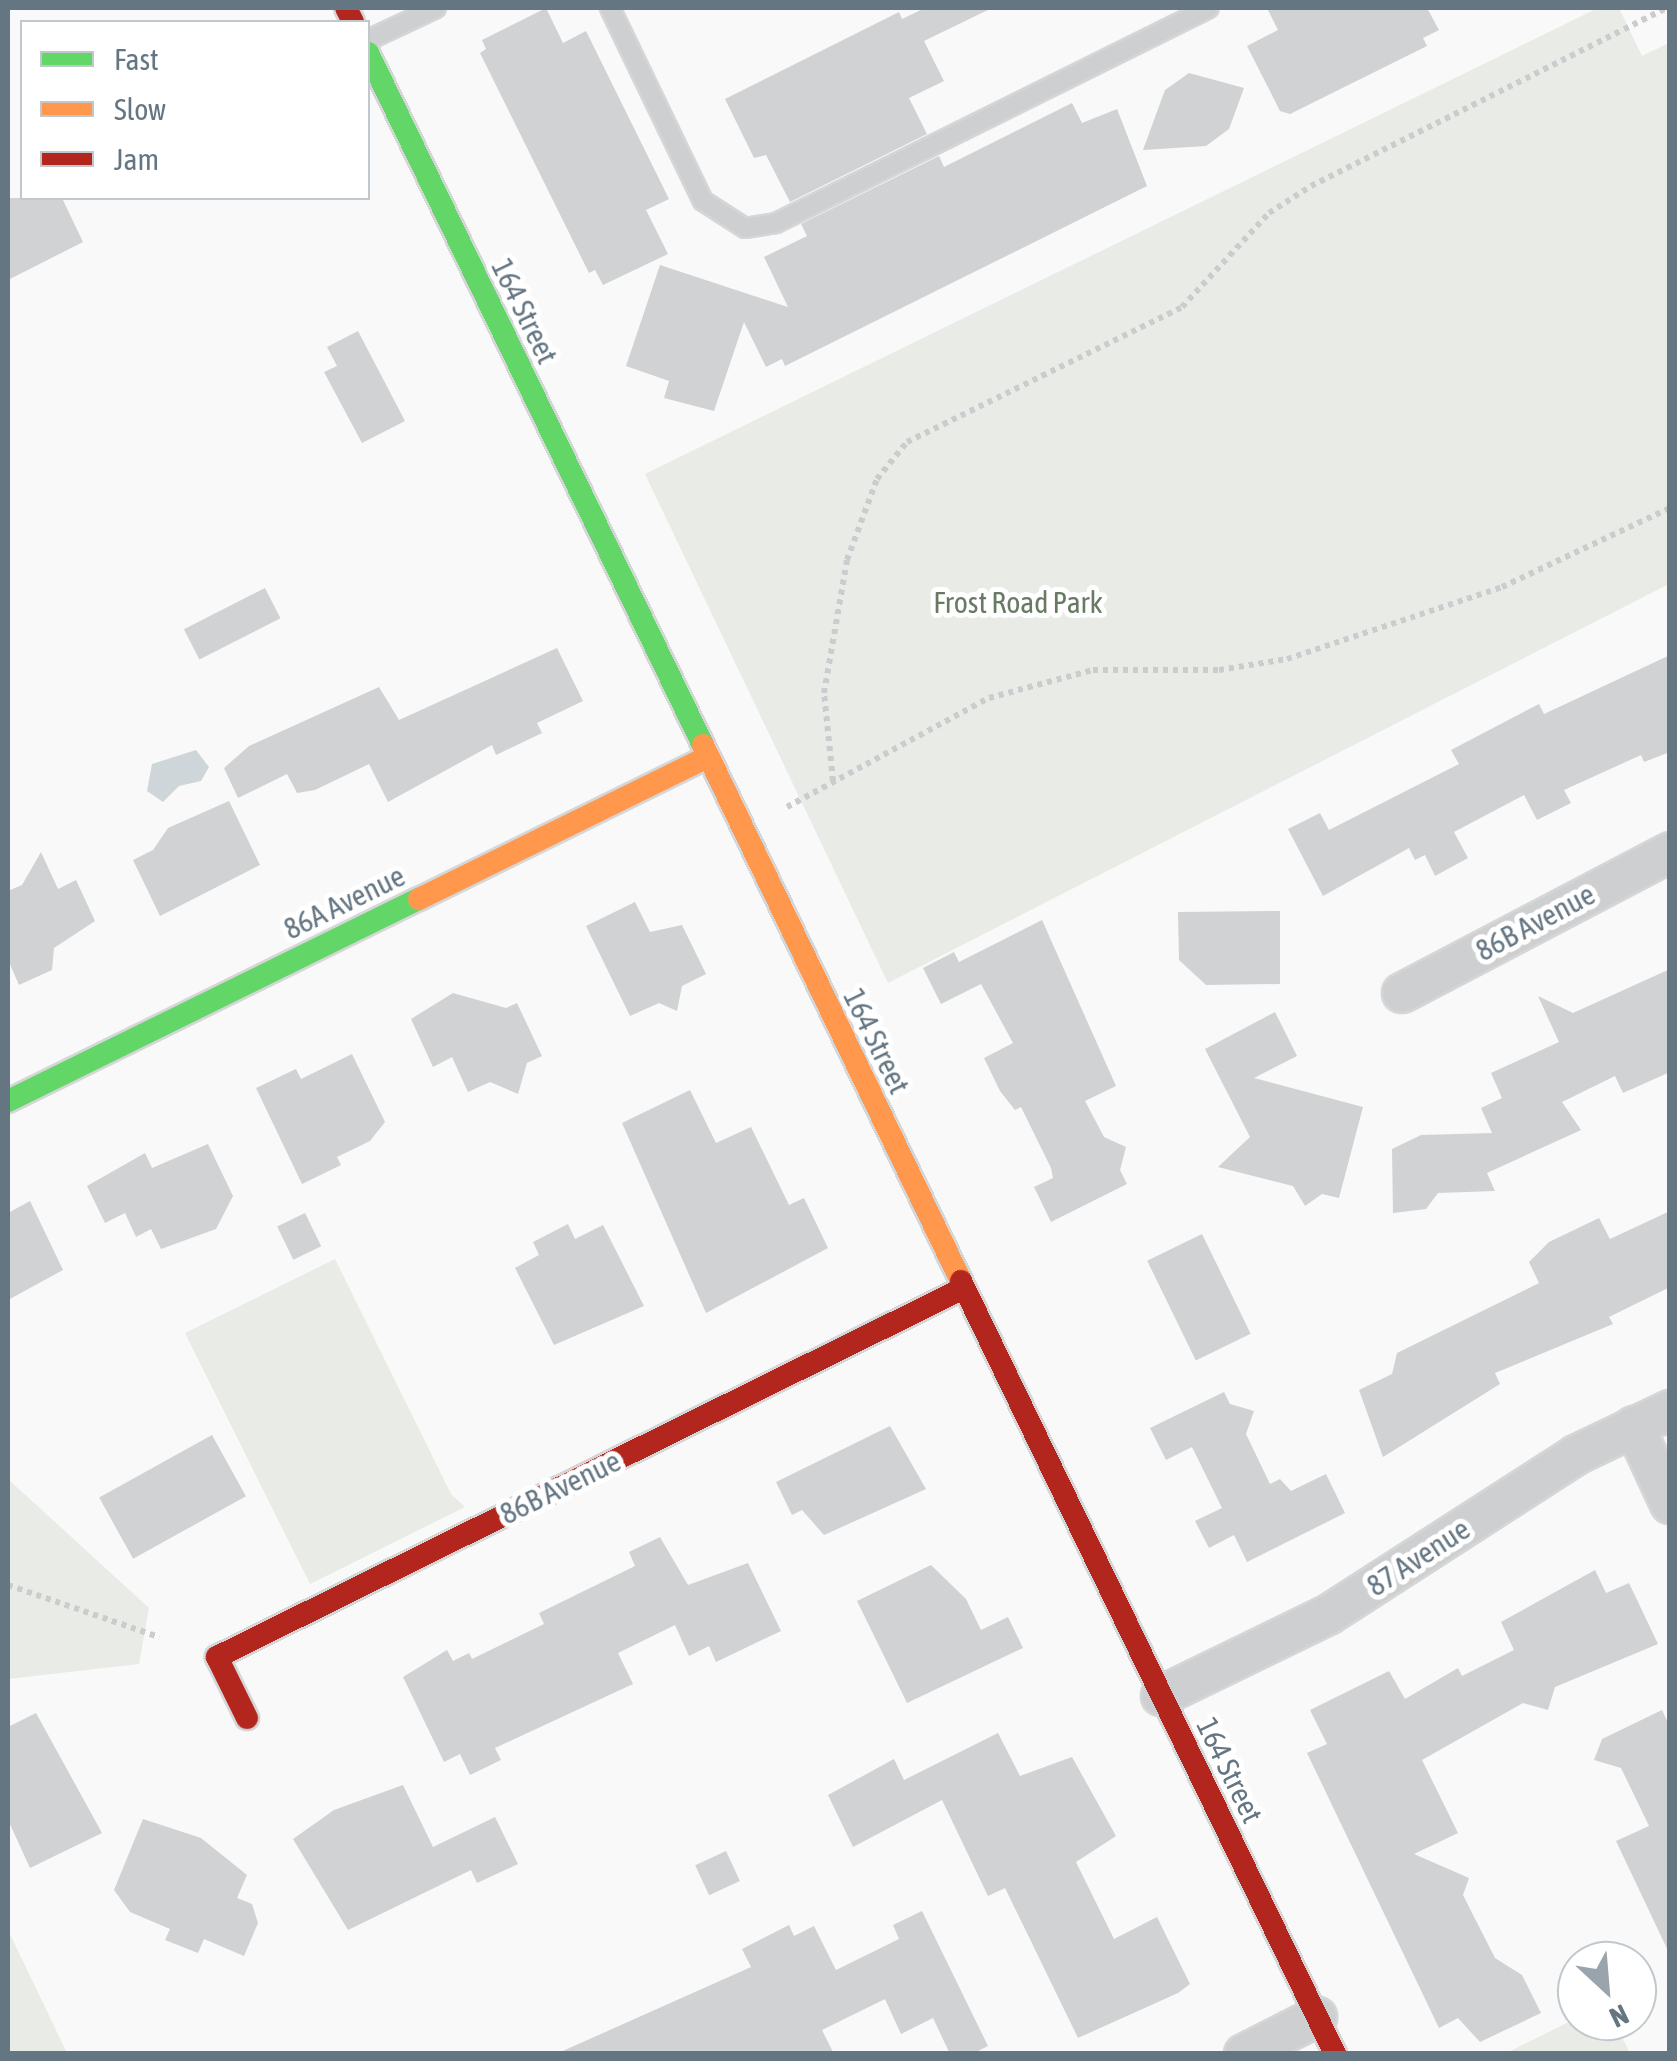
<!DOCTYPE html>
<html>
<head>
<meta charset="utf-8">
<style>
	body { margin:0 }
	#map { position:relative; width:1677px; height:2061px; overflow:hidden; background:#f9f9f9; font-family:"Asap Condensed",sans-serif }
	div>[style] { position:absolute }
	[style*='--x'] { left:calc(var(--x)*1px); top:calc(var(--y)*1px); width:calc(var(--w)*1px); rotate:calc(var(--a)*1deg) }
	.green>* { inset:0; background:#e8ebe6 }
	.water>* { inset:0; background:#ced6d9 }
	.building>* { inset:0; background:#d0d2d3; transform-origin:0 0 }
	.path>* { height:6px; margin-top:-3px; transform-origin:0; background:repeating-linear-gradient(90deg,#cbcccd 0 5px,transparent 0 10px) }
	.roads { filter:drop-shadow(2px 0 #d5d6d7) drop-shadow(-2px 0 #d5d6d7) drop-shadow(0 2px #d5d6d7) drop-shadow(0 -2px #d5d6d7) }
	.lane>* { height:18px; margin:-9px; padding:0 9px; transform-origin:9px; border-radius:9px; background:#cecfd0 }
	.street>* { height:38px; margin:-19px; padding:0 19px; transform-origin:19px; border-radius:19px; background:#cecfd0 }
	.fast>* { height:22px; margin:-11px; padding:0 11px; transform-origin:11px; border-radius:11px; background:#63d668 }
	.slow>* { height:22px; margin:-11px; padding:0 11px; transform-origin:11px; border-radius:11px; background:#ff974d }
	.jam>* { height:22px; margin:-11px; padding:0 11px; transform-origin:11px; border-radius:11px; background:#b3261e }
	span { translate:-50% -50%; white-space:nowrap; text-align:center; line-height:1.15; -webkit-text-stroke:10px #fff; paint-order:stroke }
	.street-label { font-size:30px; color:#657683 }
	.park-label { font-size:30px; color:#687a64 }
	.frame { position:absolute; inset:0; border:10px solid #657683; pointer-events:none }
	.legend { position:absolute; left:20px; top:20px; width:350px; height:180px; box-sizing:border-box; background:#fff; border:2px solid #c1c8cd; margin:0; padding:12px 18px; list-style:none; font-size:30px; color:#657683 }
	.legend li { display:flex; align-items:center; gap:20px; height:50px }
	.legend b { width:50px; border:2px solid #c1c8cd }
	.north { position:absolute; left:1557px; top:1941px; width:100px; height:100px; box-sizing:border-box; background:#fff; border:2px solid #c1c8cd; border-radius:50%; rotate:154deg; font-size:28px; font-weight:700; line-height:40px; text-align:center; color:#657683 }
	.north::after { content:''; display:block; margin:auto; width:35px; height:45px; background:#99a4ac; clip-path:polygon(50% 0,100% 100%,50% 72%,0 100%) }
</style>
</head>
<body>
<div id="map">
	<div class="green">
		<div style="clip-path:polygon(1598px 8px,1619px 8px,1642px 56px,1669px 43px,1669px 584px,888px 983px,645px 474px)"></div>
		<div style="clip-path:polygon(335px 1259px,451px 1494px,465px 1507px,310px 1584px,185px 1333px)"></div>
		<div style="clip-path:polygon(8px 1479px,149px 1608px,139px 1664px,8px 1679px)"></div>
		<div style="clip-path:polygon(8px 1930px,67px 2053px,8px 2053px)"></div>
		<div style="clip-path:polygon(1577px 2018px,1614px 2021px,1630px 2053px,1506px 2053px)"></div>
	</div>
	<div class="water">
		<div style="clip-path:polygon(196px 750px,209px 767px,201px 781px,179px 786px,163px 802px,147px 791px,152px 764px)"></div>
	</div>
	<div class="building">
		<div style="clip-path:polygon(546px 8px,563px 43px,586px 31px,669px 199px,646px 210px,668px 254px,603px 285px,595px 270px,589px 273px,480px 53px,486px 49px,482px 40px)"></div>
		<div style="clip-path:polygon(925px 8px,992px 8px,924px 41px,944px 81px,909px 98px,927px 134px,790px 202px,766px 155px,754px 158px,725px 99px,899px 12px,902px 19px)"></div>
		<div style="clip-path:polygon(1267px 8px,1427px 8px,1439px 30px,1423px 38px,1427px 46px,1290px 114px,1280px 111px,1247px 46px,1278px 30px)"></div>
		<div style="clip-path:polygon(1189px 73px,1244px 88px,1229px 129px,1206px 146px,1143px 150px,1165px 90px)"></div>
		<div style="clip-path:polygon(1072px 103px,1082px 123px,1117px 109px,1147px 186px,785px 366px,782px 359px,766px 367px,744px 322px,714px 411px,664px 398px,669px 381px,626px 366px,660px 265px,788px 307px,764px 257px,807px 236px,801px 224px,939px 156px,944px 167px)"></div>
		<div style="clip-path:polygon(8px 198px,62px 198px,83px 242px,8px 280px)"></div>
		<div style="clip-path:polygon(358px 331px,405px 421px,362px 443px,324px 372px,337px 366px,327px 347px)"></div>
		<div style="left:265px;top:588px;width:34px;height:91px;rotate:63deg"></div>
		<div style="clip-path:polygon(557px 648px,583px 701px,537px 723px,542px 733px,496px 755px,492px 745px,388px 802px,369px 764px,315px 790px,297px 793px,287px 774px,238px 798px,224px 768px,249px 746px,379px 687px,399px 720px)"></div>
		<div style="clip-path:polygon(1670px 655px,1670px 752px,1644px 762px,1641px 755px,1564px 790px,1571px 803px,1537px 820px,1524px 795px,1454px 832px,1468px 858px,1435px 876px,1425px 855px,1415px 860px,1409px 848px,1323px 896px,1288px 829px,1320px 813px,1329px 830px,1459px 764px,1451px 750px,1539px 704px,1544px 714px)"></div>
		<div style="clip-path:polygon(229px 801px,260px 865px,160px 916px,133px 860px,153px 850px,168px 828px)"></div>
		<div style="clip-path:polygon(41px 852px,58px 889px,76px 880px,95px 921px,54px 948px,52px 970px,19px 985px,8px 960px,8px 891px,22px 885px)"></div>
		<div style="clip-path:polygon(635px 902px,650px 932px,682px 925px,706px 974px,682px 986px,677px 1011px,659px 1003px,630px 1016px,586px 926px)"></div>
		<div style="clip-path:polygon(1280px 911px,1280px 984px,1206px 985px,1179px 960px,1178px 912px)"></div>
		<div style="clip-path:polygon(1042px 920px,1116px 1086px,1085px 1101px,1104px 1137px,1126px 1147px,1120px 1170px,1127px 1184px,1051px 1222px,1034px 1187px,1053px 1178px,1051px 1168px,1021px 1107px,1015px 1110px,1000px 1091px,984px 1058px,1013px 1043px,981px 984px,941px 1004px,923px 968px,954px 952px,959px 962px)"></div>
		<div style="clip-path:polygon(1670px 969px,1670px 1072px,1623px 1093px,1615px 1076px,1562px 1102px,1581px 1130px,1487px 1173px,1495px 1191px,1438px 1193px,1426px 1209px,1393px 1213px,1392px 1149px,1421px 1135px,1492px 1133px,1481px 1108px,1502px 1098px,1491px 1073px,1559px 1042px,1538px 996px,1573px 1013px)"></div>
		<div style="clip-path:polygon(453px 993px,506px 1008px,517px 1003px,542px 1056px,527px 1063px,518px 1094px,490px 1082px,468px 1092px,452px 1057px,433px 1067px,411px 1019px)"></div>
		<div style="clip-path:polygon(1275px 1012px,1297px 1056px,1254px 1078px,1363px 1107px,1339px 1198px,1322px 1194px,1305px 1206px,1293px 1186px,1218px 1167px,1250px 1137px,1205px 1049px)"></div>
		<div style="clip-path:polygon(352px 1054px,385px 1122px,370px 1141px,337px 1157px,341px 1165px,302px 1184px,256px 1088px,296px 1069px,301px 1079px)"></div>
		<div style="clip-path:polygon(690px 1090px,716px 1143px,751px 1127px,789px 1205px,804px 1198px,828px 1248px,706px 1313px,622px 1123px)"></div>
		<div style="clip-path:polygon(208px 1144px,233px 1196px,216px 1229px,161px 1249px,151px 1229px,136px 1237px,125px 1213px,105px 1223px,87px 1186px,145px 1153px,152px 1168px)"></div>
		<div style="clip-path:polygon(30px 1201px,63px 1270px,8px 1300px,8px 1213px)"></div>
		<div style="clip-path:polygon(1670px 1211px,1670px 1287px,1609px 1317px,1613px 1324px,1495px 1373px,1500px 1384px,1383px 1457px,1359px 1390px,1392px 1374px,1397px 1353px,1539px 1283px,1529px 1262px,1549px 1242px,1599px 1218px,1610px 1239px)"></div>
		<div style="left:305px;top:1213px;width:37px;height:31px;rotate:64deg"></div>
		<div style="clip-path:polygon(568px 1224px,575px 1239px,603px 1225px,644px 1306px,554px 1345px,515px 1268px,539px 1255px,533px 1242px)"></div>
		<div style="left:1202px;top:1234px;width:111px;height:61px;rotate:64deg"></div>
		<div style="clip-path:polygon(1224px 1392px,1230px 1404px,1254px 1411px,1246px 1434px,1270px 1484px,1280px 1479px,1291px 1491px,1326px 1474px,1345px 1513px,1247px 1562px,1234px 1535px,1209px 1548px,1195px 1521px,1222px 1508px,1192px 1447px,1166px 1460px,1150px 1428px)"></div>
		<div style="clip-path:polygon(890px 1426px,926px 1489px,824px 1535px,802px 1510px,792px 1515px,776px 1482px)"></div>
		<div style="left:212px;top:1435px;width:70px;height:129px;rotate:61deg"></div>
		<div style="clip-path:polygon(660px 1537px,688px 1585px,748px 1563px,781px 1631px,716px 1662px,709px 1646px,689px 1656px,675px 1625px,618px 1653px,633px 1684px,495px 1748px,501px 1760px,470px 1775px,460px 1754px,444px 1762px,403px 1677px,447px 1650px,453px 1661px,469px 1653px,472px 1659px,544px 1624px,539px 1613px,635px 1566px,629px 1552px)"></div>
		<div style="clip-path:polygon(931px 1565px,966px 1599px,981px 1630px,1008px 1617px,1023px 1648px,907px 1703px,857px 1601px)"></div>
		<div style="clip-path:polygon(1595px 1570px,1606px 1593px,1629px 1583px,1658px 1644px,1555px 1687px,1548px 1710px,1523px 1703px,1422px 1760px,1458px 1833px,1414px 1854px,1469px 1878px,1463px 1895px,1495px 1958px,1522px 1975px,1541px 2013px,1480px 2042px,1458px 2018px,1439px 2028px,1307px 1753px,1327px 1744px,1310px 1710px,1389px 1671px,1405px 1699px,1458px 1668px,1462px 1676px,1514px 1650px,1501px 1622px)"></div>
		<div style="clip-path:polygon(1662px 1710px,1670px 1727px,1670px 1955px,1616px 1841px,1649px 1826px,1621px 1768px,1594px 1760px,1602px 1739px)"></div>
		<div style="clip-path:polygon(36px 1713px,102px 1833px,30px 1868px,8px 1820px,8px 1727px)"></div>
		<div style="clip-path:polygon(998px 1733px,1020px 1776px,1072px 1757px,1116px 1836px,1076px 1862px,1114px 1939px,1157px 1917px,1190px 1984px,1178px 1993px,1078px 2038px,1005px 1888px,988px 1896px,942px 1800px,853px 1847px,828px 1795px,894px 1759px,904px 1780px)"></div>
		<div style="clip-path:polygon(403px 1785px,433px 1847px,495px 1817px,518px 1864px,477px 1883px,471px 1870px,348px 1930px,293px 1839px,334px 1810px)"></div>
		<div style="clip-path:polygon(143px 1819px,201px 1838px,247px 1875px,237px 1898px,252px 1904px,258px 1923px,244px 1956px,204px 1939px,198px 1953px,165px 1940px,170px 1929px,130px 1912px,114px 1890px)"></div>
		<div style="left:726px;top:1851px;width:33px;height:34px;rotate:65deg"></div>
		<div style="clip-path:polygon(922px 1911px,988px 2046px,972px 2054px,950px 2054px,933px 2018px,901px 2034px,885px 1999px,822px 2030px,834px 2054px,556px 2054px,751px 1967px,742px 1949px,789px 1925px,794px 1936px,814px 1926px,836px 1970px,899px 1939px,893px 1925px)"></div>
	</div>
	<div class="path">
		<div style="--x:833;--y:781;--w:88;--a:-95.8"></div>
		<div style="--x:824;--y:693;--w:135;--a:-80.2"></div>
		<div style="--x:847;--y:560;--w:86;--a:-69.7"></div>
		<div style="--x:877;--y:479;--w:48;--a:-51"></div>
		<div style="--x:907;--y:442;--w:306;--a:-26.1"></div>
		<div style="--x:1182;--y:307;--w:128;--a:-47.2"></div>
		<div style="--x:1269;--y:213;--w:50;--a:-32.7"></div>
		<div style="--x:1311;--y:186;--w:398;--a:-26.6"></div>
		<div style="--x:787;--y:807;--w:230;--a:-28.4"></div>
		<div style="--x:989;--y:698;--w:108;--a:-15.1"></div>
		<div style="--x:1093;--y:670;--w:126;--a:0"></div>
		<div style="--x:1219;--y:670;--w:69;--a:-9.2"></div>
		<div style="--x:1287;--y:659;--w:227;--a:-18.5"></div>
		<div style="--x:1502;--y:587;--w:186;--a:-25.2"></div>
		<div style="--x:8;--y:1585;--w:160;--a:19"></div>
	</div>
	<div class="roads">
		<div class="lane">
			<div style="--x:610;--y:8;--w:214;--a:64.3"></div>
			<div style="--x:703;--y:201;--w:50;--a:32.7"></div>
			<div style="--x:745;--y:228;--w:31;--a:-9"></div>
			<div style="--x:776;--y:223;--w:483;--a:-26.4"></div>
			<div style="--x:368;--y:40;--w:75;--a:-25.2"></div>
		</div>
		<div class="street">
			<div style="--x:1402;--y:993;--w:303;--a:-27.7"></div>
			<div style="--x:1634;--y:1426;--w:86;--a:65.2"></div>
			<div style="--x:1161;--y:1696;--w:186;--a:-25.9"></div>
			<div style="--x:1328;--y:1615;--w:295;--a:-32.8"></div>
			<div style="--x:1576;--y:1455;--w:104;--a:-25.6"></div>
			<div style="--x:1244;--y:2054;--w:82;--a:-26.9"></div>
		</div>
		<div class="fast">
			<div style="--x:368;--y:53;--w:769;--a:64.17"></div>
			<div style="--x:8;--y:1101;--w:458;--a:-26.2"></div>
		</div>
		<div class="slow">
			<div style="--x:703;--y:745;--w:595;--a:64.3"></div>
			<div style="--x:419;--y:899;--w:321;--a:-26.2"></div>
		</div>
		<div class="jam">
			<div style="--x:346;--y:8;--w:16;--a:63"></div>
			<div style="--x:961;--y:1281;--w:859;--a:64.18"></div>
			<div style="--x:247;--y:1718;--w:68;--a:-116.2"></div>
			<div style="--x:217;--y:1657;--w:833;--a:-26.29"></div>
		</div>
	</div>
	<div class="street-label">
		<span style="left:525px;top:311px;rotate:64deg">164 Street</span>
		<span style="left:344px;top:902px;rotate:-26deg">86A Avenue</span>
		<span style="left:1535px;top:922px;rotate:-28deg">86B Avenue</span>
		<span style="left:877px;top:1041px;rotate:64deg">164 Street</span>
		<span style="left:560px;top:1487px;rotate:-26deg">86B Avenue</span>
		<span style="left:1418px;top:1557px;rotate:-33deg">87 Avenue</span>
		<span style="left:1230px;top:1770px;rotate:64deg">164 Street</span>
	</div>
	<div class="park-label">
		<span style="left:1018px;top:602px">Frost Road Park</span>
	</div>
	<div class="frame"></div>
	<ul class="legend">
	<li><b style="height:12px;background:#63d668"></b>Fast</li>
	<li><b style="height:12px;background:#ff974d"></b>Slow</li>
	<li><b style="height:12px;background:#b3261e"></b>Jam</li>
	</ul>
	<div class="north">N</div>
</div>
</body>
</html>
